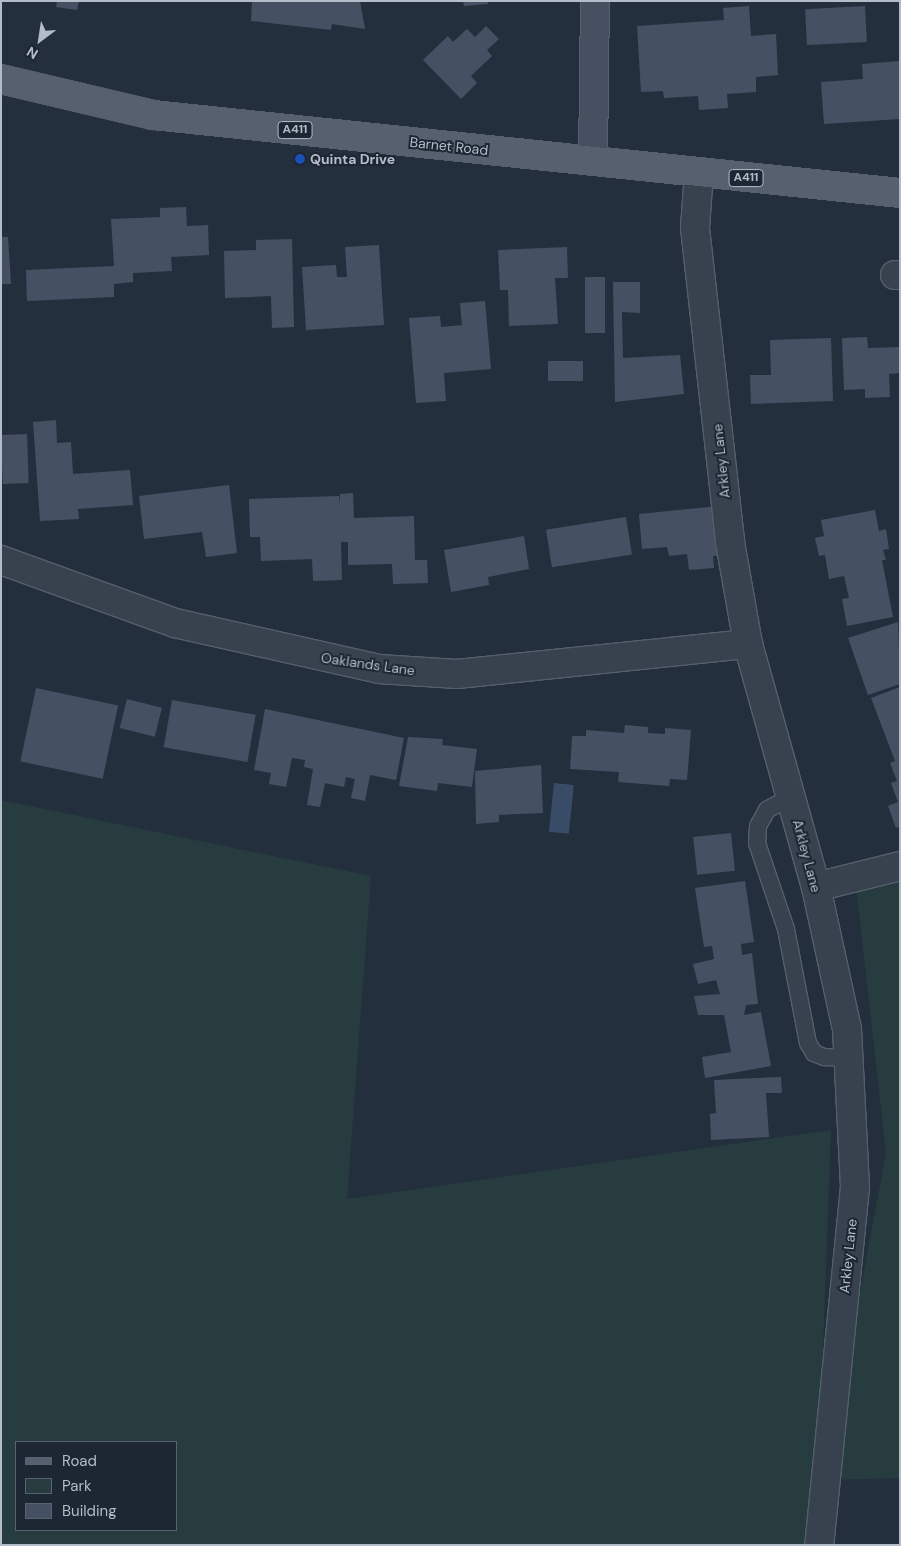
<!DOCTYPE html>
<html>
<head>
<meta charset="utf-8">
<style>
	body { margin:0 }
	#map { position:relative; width:901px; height:1546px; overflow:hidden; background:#242f3e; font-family:"DM Sans",sans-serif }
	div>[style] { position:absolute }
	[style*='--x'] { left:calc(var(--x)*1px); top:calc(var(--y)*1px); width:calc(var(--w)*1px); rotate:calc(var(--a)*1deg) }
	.green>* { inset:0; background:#263c3f }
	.water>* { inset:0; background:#394c67; transform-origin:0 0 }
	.building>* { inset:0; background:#455162; transform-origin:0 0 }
	.roads { filter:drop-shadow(1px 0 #565f6c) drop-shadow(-1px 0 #565f6c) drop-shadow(0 1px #565f6c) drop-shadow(0 -1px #565f6c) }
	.lane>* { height:16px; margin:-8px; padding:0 8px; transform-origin:8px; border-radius:8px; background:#38414e }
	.street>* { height:28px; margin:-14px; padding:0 14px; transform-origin:14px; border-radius:14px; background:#38414e }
	.secondary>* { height:28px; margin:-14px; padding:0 14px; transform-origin:14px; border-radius:14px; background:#465061 }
	.primary>* { height:28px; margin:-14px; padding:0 14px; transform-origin:14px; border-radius:14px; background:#56606e }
	.dots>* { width:14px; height:14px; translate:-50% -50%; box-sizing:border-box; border:2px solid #1d2633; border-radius:50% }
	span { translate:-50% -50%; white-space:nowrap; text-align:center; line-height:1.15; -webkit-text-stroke:4px #1d2633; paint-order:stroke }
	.shield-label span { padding:1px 4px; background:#1d2633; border:1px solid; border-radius:4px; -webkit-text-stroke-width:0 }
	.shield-label { font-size:12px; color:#b4bcc9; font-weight:700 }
	.street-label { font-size:14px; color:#b4bcc9 }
	.poi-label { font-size:14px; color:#b4bcc9; font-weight:700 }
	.left { translate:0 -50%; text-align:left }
	.frame { position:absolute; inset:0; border:2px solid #b4bcc9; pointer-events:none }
	.legend { position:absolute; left:15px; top:1441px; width:162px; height:90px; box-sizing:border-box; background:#1d2633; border:1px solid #59626f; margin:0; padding:6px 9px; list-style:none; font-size:15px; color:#b4bcc9 }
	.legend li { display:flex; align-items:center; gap:10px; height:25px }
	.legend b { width:25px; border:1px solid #59626f }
	.north { position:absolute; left:15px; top:15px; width:50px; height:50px; -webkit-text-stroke:4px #1d2633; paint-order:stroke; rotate:211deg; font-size:14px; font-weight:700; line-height:20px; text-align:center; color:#b4bcc9 }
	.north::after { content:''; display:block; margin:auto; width:18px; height:22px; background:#b4bcc9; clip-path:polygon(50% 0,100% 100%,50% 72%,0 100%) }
</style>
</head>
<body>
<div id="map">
	<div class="green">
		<div style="clip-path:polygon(evenodd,1px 800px,371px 876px,347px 1199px,831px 1130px,816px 1545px,1px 1545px,1px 800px,16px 1442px,176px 1442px,176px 1530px,16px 1530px,16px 1442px)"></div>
		<div style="clip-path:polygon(900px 866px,900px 1478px,825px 1480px,886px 1153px,855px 877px)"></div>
	</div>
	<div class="water">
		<div style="left:554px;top:783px;width:20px;height:49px;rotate:6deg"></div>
	</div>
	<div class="building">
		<div style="clip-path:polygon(57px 1px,79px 1px,77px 10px,56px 7px)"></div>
		<div style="clip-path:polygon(252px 1px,360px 1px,365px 29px,332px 24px,331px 30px,251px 21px)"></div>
		<div style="clip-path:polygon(463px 1px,488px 1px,488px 4px,464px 6px)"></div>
		<div style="clip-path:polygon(749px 6px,751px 36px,776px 34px,778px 75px,756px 77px,756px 92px,727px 94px,728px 108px,699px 110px,698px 96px,664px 98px,663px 91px,641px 92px,637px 26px,724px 20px,723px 8px)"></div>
		<div style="left:865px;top:6px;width:36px;height:60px;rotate:87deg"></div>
		<div style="clip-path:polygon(486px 26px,499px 39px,487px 50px,492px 56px,471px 76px,477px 83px,461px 99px,423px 60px,448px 36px,453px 42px,467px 29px,475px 37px)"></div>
		<div style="clip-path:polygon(900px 61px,900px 119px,824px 124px,821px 82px,863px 79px,862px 64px)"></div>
		<div style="clip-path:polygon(186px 207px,187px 226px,208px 225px,209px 255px,171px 257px,172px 271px,133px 273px,133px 282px,114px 284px,114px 297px,27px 301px,26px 270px,114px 266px,111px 219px,160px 217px,160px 208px)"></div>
		<div style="clip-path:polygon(1px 237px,8px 237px,11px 284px,1px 284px)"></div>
		<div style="clip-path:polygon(292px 239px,294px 327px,272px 328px,271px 296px,225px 298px,224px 251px,256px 250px,256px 240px)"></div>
		<div style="clip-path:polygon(379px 245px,384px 325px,306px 330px,302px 267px,336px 265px,337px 277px,347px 277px,345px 247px)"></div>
		<div style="clip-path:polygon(567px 247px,568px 278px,555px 278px,558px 324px,509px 326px,508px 290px,500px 290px,498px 250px)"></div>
		<div style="left:585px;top:277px;width:20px;height:56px"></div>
		<div style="clip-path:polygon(613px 282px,640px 282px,640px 313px,622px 312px,623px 358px,680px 355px,684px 394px,615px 402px)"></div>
		<div style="clip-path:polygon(485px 301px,491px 369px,444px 373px,446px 401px,416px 403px,409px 318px,440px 316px,441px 327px,462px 325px,460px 303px)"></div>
		<div style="clip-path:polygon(867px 337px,868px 348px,900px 347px,900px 373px,889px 374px,890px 397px,865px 398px,865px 389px,844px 390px,842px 338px)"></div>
		<div style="clip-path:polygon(831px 338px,833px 401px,751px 404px,750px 375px,771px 375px,770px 340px)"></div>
		<div style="left:548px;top:361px;width:35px;height:20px"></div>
		<div style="clip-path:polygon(56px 420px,57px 443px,71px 442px,73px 474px,130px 470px,133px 505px,78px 509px,79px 519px,40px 521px,33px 422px)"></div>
		<div style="left:27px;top:434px;width:49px;height:26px;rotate:88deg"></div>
		<div style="clip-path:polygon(229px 485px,237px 553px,206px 557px,202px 532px,144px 539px,139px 496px)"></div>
		<div style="clip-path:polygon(353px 493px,354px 518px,414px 516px,415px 560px,427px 560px,428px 583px,393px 584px,392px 564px,348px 565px,348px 542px,341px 542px,342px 580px,313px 581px,312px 559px,261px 561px,260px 537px,250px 537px,249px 499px,339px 496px,340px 504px,340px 494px)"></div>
		<div style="clip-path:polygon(718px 506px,723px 555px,713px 556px,714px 568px,689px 570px,687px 554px,669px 556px,667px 547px,642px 549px,639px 514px)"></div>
		<div style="clip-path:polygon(875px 510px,879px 531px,886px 529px,889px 549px,883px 550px,886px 560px,882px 560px,893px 617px,847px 626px,842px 599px,849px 598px,844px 576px,829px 579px,825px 555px,819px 556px,815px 538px,824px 536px,821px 520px)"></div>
		<div style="left:626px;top:517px;width:38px;height:81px;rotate:81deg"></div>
		<div style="clip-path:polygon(524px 536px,529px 569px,488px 577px,489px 585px,451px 592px,444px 550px)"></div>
		<div style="clip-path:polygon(898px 622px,900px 684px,868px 695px,848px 638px)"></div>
		<div style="clip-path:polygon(900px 687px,900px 826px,896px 828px,888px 806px,898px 802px,891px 783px,897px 781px,890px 763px,895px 761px,871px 698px)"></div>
		<div style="left:36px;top:688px;width:84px;height:75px;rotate:12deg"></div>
		<div style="left:127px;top:699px;width:36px;height:30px;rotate:14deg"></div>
		<div style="left:172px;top:700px;width:85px;height:48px;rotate:10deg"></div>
		<div style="clip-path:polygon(265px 709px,404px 738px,396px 780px,370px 775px,365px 801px,351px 798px,355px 779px,346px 777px,344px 787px,325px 783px,320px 807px,307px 805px,313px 769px,304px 767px,305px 760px,292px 758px,286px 787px,269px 784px,271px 773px,254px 770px)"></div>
		<div style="clip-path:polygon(625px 725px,648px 727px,648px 733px,665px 734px,665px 728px,691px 730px,687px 780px,670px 779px,669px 786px,618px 782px,619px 772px,570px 769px,572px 736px,586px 736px,586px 730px,624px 733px)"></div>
		<div style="clip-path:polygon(408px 737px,443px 739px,442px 745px,477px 749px,472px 787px,438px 783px,437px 791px,399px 786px)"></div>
		<div style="clip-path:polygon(541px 765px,543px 813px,499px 815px,499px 822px,476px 824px,475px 771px)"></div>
		<div style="left:731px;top:833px;width:38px;height:38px;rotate:84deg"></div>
		<div style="clip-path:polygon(745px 881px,754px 942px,741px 944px,742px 955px,752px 953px,758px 1004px,746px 1005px,744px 1015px,761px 1012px,771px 1066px,705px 1078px,702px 1057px,731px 1052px,724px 1015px,698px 1015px,694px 996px,720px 994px,716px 980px,698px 984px,693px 964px,714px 959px,712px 946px,704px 947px,695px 888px)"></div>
		<div style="clip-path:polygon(781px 1077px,782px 1093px,766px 1093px,769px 1137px,711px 1140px,710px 1114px,716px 1113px,714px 1080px)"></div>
	</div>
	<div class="roads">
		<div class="lane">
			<div style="--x:791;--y:797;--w:27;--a:152"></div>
			<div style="--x:767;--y:810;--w:18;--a:119"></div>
			<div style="--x:758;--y:826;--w:17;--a:93"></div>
			<div style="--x:757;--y:843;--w:91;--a:71.4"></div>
			<div style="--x:786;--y:929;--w:116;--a:79.1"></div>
			<div style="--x:808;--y:1043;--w:12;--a:59"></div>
			<div style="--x:814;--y:1053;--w:11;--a:22"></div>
			<div style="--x:824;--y:1057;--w:24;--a:2"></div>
		</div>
		<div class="street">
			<div style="--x:699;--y:172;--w:56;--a:94.1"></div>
			<div style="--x:695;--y:228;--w:316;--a:83.6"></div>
			<div style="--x:730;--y:542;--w:104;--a:80"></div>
			<div style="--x:748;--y:644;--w:252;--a:74.4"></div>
			<div style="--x:816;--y:887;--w:145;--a:77.7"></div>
			<div style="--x:847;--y:1029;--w:158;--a:87.1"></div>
			<div style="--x:855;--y:1187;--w:360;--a:95.7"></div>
			<div style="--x:895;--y:275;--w:5;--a:0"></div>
			<div style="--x:1;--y:560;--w:185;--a:19.9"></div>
			<div style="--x:175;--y:623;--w:209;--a:12.7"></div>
			<div style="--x:379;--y:669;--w:78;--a:3.7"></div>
			<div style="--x:457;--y:674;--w:293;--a:-5.9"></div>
			<div style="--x:816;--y:887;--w:87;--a:-14"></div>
		</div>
		<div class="secondary">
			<div style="--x:593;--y:161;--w:160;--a:-89.3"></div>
		</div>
		<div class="primary">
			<div style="--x:1;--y:79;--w:156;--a:13.3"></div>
			<div style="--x:153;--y:115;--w:751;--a:5.96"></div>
		</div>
	</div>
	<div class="dots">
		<div style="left:300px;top:159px;background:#1a4fb4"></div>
	</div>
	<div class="shield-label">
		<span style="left:295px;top:130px">A411</span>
		<span style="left:746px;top:178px">A411</span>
	</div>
	<div class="street-label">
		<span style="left:449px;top:146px;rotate:6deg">Barnet Road</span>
		<span style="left:721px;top:461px;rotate:-96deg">Arkley Lane</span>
		<span style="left:368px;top:664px;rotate:8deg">Oaklands Lane</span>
		<span style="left:807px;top:856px;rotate:75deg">Arkley Lane</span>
		<span style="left:848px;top:1256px;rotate:-84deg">Arkley Lane</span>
	</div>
	<div class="poi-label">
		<span class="left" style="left:310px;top:159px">Quinta Drive</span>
	</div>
	<div class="frame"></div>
	<ul class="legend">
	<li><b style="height:6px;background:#56606e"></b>Road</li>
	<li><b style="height:14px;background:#263c3f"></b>Park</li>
	<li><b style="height:14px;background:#455162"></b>Building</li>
	</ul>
	<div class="north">N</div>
</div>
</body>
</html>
